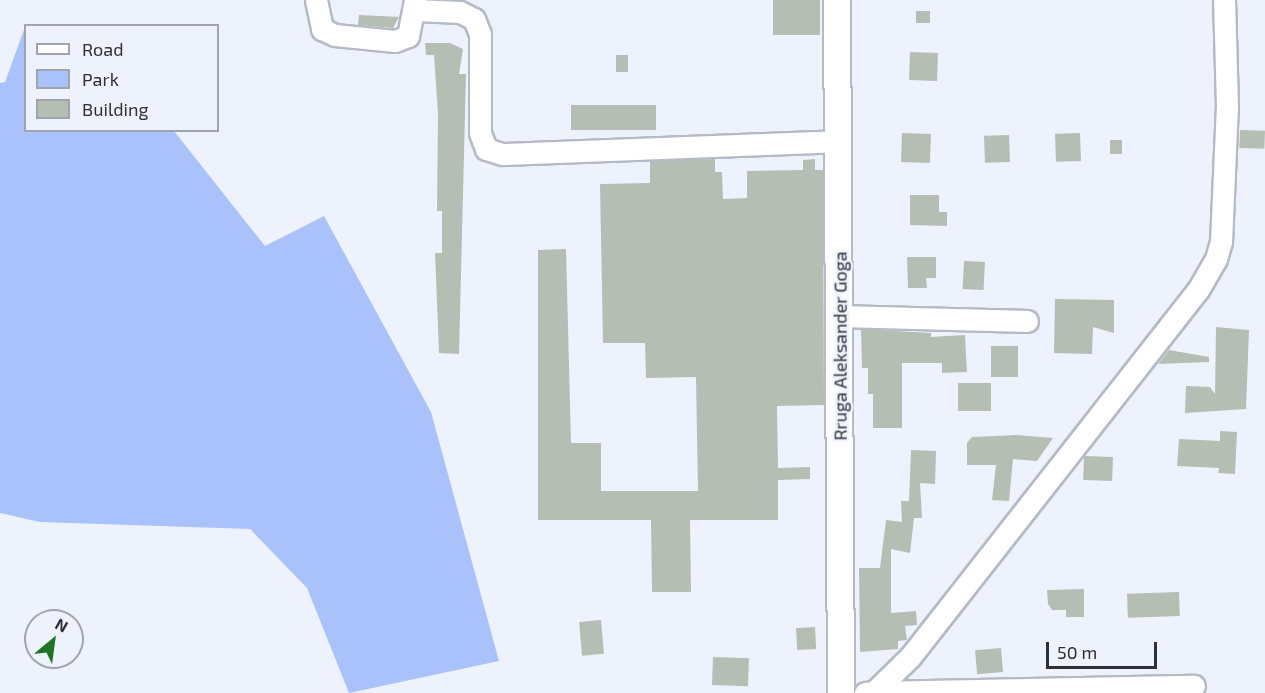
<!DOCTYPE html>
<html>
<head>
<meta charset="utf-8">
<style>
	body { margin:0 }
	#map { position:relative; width:1265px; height:693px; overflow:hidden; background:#eef2fd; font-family:"Exo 2",sans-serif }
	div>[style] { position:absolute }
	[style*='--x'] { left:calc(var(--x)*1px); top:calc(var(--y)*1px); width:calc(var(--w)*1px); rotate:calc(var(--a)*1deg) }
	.green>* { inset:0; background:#aac2fb }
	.building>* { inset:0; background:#b4beb3; transform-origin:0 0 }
	.roads { filter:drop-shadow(2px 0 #b4bac6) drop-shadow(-2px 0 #b4bac6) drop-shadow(0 2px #b4bac6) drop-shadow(0 -2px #b4bac6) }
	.minor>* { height:21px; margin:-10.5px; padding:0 10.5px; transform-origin:10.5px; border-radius:10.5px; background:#fff }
	.major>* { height:26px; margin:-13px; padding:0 13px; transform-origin:13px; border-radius:13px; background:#fff }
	span { translate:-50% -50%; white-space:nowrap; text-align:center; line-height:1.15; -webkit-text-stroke:5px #eef2fd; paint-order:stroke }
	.street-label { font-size:18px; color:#2d3034 }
	.legend { position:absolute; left:24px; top:24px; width:195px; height:108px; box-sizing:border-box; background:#eef2fd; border:2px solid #a1a4ad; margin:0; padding:8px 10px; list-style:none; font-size:18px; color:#2d3034 }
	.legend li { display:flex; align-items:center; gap:12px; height:30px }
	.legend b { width:30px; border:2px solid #a1a4ad }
	.north { position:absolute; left:24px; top:609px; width:60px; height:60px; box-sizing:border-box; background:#eef2fd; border:2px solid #a1a4ad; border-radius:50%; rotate:29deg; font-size:16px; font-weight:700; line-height:24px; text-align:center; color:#2d3034 }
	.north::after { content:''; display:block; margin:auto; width:21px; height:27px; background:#1c7523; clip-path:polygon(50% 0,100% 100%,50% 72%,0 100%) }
	.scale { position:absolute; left:1046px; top:642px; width:111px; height:27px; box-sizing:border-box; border:3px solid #2d3034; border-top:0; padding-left:8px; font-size:18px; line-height:21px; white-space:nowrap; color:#2d3034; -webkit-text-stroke:4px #eef2fd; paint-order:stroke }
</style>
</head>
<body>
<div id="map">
	<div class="green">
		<div style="clip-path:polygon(25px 27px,26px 130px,174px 131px,265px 246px,324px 216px,431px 412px,499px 661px,349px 693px,307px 588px,250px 529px,40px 522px,0 513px,0 83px,5px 82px)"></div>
	</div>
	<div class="building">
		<div style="left:773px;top:0;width:47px;height:35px"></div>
		<div style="left:916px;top:11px;width:14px;height:12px"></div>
		<div style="clip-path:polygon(359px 15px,399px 17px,393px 28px,358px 25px)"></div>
		<div style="clip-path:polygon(425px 43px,450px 43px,463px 49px,459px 74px,466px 74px,459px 354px,439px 353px,435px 253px,442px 253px,442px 211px,437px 211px,438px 114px,434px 55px,426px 55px)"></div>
		<div style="left:910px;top:52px;width:28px;height:28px;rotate:2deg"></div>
		<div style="left:616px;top:55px;width:12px;height:17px"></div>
		<div style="left:571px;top:105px;width:85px;height:25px"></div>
		<div style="left:1240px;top:130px;width:25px;height:18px;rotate:2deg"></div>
		<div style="left:902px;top:133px;width:29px;height:29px;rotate:2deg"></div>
		<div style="left:1080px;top:133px;width:28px;height:25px;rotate:88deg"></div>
		<div style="left:1009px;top:135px;width:27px;height:25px;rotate:88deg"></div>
		<div style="left:1110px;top:140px;width:12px;height:14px"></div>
		<div style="clip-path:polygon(715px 159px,715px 172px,722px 172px,723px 199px,747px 198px,747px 171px,803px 170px,803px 160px,815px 159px,815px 170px,823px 170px,824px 405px,777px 406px,778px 468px,810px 467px,810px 479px,778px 480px,778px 520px,690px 520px,691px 592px,652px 592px,651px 520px,538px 520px,538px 250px,566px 249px,571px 443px,601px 443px,601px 491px,698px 491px,696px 377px,646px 378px,645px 343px,603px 343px,600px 184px,650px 183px,650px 161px)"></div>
		<div style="clip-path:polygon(910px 195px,939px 195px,939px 212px,947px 212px,947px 226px,910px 225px)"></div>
		<div style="clip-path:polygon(907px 257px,936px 257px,936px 278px,926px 278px,927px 288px,908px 288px)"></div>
		<div style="left:964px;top:261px;width:21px;height:28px;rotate:3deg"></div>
		<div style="clip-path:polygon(1055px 299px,1114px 300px,1114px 333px,1093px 327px,1092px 354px,1054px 353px)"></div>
		<div style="clip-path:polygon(1216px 327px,1249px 330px,1246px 409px,1185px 413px,1186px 386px,1210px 387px,1215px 394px)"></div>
		<div style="clip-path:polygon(861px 329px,931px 333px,931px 337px,965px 335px,967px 372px,942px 373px,942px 363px,902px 363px,902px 428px,873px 428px,873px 394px,868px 394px,868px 368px,862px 368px)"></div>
		<div style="left:1018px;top:346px;width:31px;height:27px;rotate:90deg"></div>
		<div style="clip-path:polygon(1169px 350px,1209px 357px,1209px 362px,1158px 364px)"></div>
		<div style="left:958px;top:383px;width:33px;height:28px"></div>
		<div style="clip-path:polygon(1220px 431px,1237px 432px,1235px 474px,1218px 473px,1219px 468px,1177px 466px,1179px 439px,1220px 441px)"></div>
		<div style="clip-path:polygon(1016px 435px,1053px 438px,1037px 461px,1013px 459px,1009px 501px,992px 500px,996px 465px,967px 465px,967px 443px,972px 437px)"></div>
		<div style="clip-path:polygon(911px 450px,936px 451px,935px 484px,920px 483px,922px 518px,914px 518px,910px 553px,891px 549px,891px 613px,916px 611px,917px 625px,905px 626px,907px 640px,898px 641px,898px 649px,860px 652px,859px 568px,880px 568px,886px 520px,902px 522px,901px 501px,909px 501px)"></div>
		<div style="left:1084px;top:456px;width:29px;height:24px;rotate:2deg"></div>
		<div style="clip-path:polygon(1084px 589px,1084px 617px,1066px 617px,1066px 610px,1052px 610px,1048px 604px,1047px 590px)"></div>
		<div style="left:1179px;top:592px;width:24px;height:52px;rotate:88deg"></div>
		<div style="left:601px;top:620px;width:34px;height:22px;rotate:85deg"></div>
		<div style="left:815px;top:627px;width:22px;height:19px;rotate:87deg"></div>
		<div style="left:1001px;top:648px;width:24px;height:26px;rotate:85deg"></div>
		<div style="left:713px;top:657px;width:36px;height:28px;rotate:2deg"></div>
	</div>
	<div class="roads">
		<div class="minor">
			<div style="--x:316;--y:0;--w:30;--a:78"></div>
			<div style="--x:322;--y:29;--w:14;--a:25"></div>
			<div style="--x:335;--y:35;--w:60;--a:5.7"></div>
			<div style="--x:395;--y:41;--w:14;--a:-21"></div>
			<div style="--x:408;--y:36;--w:37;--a:-79"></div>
			<div style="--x:415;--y:10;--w:45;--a:2.5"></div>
			<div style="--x:460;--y:12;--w:16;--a:27"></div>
			<div style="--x:474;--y:19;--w:16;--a:68"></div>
			<div style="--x:480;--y:34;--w:99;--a:90"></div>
			<div style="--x:480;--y:133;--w:17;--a:69"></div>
			<div style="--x:486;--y:149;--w:17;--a:17"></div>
			<div style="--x:502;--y:154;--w:337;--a:-2.2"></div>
			<div style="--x:840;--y:316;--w:187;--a:1.5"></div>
			<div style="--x:874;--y:692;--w:320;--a:-1.1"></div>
			<div style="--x:865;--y:693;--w:9;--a:-6"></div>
			<div style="--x:874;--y:692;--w:50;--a:-44.2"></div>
			<div style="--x:910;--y:657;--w:467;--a:-51.9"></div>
			<div style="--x:1198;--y:290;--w:36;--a:-60"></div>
			<div style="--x:1216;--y:259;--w:18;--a:-74"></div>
			<div style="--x:1221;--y:242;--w:136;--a:-87.5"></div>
			<div style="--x:1227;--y:106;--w:106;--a:-91.6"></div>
		</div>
		<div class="major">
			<div style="--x:837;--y:0;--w:693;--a:89.67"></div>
		</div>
	</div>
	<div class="street-label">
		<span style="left:840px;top:346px;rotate:-90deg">Rruga Aleksander Goga</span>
	</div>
	<ul class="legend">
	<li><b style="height:8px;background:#fff"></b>Road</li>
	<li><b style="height:16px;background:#aac2fb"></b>Park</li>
	<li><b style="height:16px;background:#b4beb3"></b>Building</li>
	</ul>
	<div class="north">N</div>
	<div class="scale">50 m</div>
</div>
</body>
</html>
